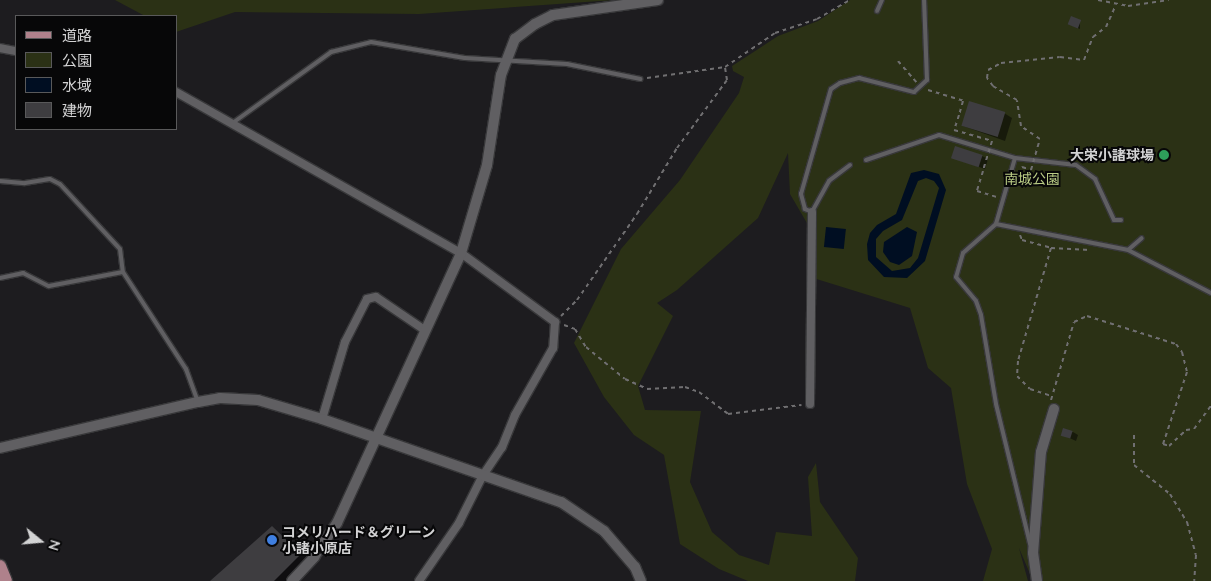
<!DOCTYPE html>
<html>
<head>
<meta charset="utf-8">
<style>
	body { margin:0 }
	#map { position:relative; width:1211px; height:581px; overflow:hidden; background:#1d1c1f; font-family:Quicksand,"Noto Sans JP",sans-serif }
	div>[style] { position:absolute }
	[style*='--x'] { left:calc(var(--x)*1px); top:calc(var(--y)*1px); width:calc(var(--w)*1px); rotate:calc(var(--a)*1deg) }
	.green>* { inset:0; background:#2b3115 }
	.water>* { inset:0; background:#000e22; transform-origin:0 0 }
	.shadow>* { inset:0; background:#0007 }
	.building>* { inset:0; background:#3e3d40; transform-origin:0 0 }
	.path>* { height:2px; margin-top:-1px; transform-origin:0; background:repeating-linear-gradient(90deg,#706f71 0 4px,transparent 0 8px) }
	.roads { filter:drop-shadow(1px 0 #38383a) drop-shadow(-1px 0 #38383a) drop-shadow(0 1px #38383a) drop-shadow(0 -1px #38383a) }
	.service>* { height:4px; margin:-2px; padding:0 2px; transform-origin:2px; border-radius:2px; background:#605f62 }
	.minor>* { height:8px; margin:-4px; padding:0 4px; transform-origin:4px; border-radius:4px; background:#605f62 }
	.tertiary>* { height:10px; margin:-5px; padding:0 5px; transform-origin:5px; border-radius:5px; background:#605f62 }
	.primary>* { height:12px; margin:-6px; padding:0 6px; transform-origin:6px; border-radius:6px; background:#af818b }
	.path-bridge>* { height:2px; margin-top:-1px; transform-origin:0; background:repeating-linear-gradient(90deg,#706f71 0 4px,transparent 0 8px) }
	.dots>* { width:14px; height:14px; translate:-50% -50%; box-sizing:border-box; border:2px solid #070708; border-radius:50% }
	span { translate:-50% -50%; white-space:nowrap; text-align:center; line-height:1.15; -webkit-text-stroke:4px #070708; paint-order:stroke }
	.poi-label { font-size:14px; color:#d3d3d4; font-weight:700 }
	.right { translate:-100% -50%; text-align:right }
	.left { translate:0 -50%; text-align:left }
	.park-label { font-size:14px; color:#bacc85 }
	.legend { position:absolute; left:15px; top:15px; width:162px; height:115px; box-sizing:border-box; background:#070708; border:1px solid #59595a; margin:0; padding:6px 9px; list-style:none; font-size:15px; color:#d3d3d4 }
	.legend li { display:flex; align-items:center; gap:10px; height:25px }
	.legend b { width:25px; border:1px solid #59595a }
	.north { position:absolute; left:15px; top:516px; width:50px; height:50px; -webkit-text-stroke:4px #070708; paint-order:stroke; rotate:107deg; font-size:14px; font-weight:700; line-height:20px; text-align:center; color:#d3d3d4 }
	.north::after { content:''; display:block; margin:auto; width:18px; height:22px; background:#d3d3d4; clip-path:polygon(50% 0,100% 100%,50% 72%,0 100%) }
</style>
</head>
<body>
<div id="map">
	<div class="green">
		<div style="clip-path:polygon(115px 0,614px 0,419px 14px,235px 12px,176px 32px,176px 16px,145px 16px)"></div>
		<div style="clip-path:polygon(850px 0,1211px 0,1211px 581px,1033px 581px,1019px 548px,1028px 581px,983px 581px,992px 549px,967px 484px,951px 388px,928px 368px,910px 308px,810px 277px,811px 230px,790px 194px,788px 153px,758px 218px,677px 290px,657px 303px,673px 316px,638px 386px,645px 410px,701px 411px,690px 482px,712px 532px,739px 555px,769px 565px,776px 532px,812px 536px,808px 477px,816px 463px,820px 502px,858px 558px,855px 581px,748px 581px,719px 569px,680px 544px,664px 455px,634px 435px,604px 397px,574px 343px,621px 249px,680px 180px,739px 93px,744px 77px,733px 71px,732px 66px,778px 36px,818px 21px)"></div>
	</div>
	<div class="water">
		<div style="clip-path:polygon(evenodd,924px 170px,939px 174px,946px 190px,925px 261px,907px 278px,884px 277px,868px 260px,867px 244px,870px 233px,877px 225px,896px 214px,911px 173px,924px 170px,926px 178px,934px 181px,939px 188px,918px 258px,910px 268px,892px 271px,876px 257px,876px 239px,883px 231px,902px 220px,918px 181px,926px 178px)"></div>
		<div style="left:826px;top:227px;width:20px;height:20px;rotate:6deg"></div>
		<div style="clip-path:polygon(907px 227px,917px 232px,912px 256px,899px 265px,890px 262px,883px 252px,884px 242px)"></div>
	</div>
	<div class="shadow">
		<div style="clip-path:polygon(1080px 21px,1080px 29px,1071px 25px)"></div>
		<div style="clip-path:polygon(1004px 113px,1012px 118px,1005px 141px,963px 126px)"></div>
		<div style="clip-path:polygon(982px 156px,988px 159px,985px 169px,953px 158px)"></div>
		<div style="clip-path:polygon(1073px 432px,1078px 435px,1076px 441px,1063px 435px)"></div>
		<div style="clip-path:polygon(272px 528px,312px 561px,292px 581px,218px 581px)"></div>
	</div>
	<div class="building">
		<div style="left:1071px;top:16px;width:11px;height:9px;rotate:22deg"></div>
		<div style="left:969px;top:101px;width:38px;height:26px;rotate:17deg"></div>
		<div style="left:955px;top:146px;width:29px;height:13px;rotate:18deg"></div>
		<div style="left:1063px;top:428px;width:10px;height:8px;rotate:17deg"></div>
		<div style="clip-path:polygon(272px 526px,301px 554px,274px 581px,210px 581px)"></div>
	</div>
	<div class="path">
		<div style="--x:1098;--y:0;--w:31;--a:11"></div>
		<div style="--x:1128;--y:6;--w:41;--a:-8.3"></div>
		<div style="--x:898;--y:61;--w:28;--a:49"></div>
		<div style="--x:647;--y:78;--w:79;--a:-8"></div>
		<div style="--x:725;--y:67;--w:60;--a:-34.2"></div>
		<div style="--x:775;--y:33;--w:44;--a:-18.4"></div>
		<div style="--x:817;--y:19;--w:38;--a:-30"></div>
		<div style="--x:928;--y:90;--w:37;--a:17"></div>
		<div style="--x:963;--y:101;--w:15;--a:106"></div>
		<div style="--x:1040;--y:139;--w:23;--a:-146"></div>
		<div style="--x:1021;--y:126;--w:26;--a:-99"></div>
		<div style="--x:1017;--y:100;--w:28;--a:-150"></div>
		<div style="--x:993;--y:86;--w:10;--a:-127"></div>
		<div style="--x:987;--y:78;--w:8;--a:-83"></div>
		<div style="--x:988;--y:70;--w:15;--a:-28"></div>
		<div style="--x:1001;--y:63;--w:59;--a:-5.8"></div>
		<div style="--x:1060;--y:57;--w:24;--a:7"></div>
		<div style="--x:1084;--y:60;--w:25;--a:-69"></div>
		<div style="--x:1093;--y:37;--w:16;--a:-38"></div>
		<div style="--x:1106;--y:27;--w:24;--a:-66"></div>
		<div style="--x:983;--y:171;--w:21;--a:107"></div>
		<div style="--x:977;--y:191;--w:21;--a:17"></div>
		<div style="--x:1017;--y:182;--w:16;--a:-72"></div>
		<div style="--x:1022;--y:167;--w:9;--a:18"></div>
		<div style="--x:1020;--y:235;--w:5;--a:68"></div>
		<div style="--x:1022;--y:240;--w:30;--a:15"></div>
		<div style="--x:1051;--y:248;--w:39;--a:3"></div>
		<div style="--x:1051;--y:248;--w:118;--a:106.3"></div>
		<div style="--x:1018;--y:361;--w:15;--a:94"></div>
		<div style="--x:1017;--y:376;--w:18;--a:45"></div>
		<div style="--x:1030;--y:389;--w:23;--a:18"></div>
		<div style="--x:561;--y:316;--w:23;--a:-45"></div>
		<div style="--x:577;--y:300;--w:105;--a:-55.1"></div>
		<div style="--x:637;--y:214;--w:77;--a:-58.8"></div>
		<div style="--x:677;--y:148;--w:84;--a:-53.7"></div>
		<div style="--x:727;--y:80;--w:13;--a:-99"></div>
		<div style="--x:564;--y:325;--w:12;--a:20"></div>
		<div style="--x:575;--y:329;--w:21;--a:59"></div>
		<div style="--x:586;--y:347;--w:50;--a:39.4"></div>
		<div style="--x:625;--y:379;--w:24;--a:24"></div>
		<div style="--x:647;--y:389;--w:38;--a:-3"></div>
		<div style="--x:685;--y:387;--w:15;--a:20"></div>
		<div style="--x:699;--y:392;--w:36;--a:37"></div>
		<div style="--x:728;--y:414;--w:74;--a:-7"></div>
		<div style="--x:1051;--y:400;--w:81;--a:-73.6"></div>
		<div style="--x:1074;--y:322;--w:14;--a:-25"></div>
		<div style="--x:1087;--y:316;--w:93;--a:17.5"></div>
		<div style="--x:1176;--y:344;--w:10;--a:53"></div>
		<div style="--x:1182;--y:352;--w:21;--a:76"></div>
		<div style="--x:1187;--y:372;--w:76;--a:108.4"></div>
		<div style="--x:1163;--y:444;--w:6;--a:18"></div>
		<div style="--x:1169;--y:446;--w:23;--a:-43"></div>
		<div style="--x:1186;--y:430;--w:8;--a:-7"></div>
		<div style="--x:1194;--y:429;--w:29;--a:-54"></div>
		<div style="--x:1134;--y:435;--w:30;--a:90"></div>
		<div style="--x:1134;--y:465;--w:46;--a:38.9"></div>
		<div style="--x:1170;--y:494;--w:33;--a:59"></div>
		<div style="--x:1187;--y:522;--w:34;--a:75"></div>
		<div style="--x:1196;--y:555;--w:26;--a:94"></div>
	</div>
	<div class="roads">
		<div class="service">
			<div style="--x:877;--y:11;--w:12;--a:-66"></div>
			<div style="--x:234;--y:122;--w:120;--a:-35.8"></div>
			<div style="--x:331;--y:52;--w:41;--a:-14"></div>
			<div style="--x:371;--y:42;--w:95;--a:9.7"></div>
			<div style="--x:465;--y:58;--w:102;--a:3.4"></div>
			<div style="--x:567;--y:64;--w:75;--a:11.6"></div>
			<div style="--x:1015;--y:158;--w:61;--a:6.5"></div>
			<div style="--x:1076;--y:165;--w:24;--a:36"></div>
			<div style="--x:1095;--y:179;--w:45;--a:65.1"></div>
			<div style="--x:1114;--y:220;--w:7;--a:0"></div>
			<div style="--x:866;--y:160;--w:77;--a:-18.9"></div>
			<div style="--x:939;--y:135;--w:79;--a:16.8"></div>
			<div style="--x:1015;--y:158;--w:69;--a:106.1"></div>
			<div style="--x:996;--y:224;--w:44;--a:138.7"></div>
			<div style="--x:963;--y:253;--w:25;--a:106"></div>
			<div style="--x:956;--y:277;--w:31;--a:50"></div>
			<div style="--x:976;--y:301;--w:15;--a:70"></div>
			<div style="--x:981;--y:315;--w:90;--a:80.4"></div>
			<div style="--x:996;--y:404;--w:144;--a:76.3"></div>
			<div style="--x:850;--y:165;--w:26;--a:143"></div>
			<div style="--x:829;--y:181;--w:35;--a:119"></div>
			<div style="--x:812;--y:212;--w:8;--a:-157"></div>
			<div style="--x:805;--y:209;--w:16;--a:-105"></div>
			<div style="--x:801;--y:194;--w:109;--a:-74.1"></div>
			<div style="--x:831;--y:89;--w:11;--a:-34"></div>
			<div style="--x:840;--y:83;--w:20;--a:-15"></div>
			<div style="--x:859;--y:78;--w:57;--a:14.3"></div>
			<div style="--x:914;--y:92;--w:18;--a:-43"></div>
			<div style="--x:927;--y:80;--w:80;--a:-92.1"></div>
			<div style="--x:0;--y:181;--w:25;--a:5"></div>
			<div style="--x:25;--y:183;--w:25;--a:-9"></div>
			<div style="--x:50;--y:179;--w:11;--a:27"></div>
			<div style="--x:60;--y:184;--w:88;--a:47.3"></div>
			<div style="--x:120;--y:249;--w:23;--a:83"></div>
			<div style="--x:123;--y:272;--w:116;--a:57"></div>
			<div style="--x:186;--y:369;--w:35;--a:70"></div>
			<div style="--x:996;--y:224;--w:135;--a:11.1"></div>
			<div style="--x:1128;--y:250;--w:18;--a:-41"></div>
			<div style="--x:1128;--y:250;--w:93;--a:27.4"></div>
			<div style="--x:0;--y:278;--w:24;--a:-12"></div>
			<div style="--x:23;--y:273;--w:29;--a:27"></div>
			<div style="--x:49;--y:286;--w:75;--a:-10.7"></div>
		</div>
		<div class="minor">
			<div style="--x:0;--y:48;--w:16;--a:11"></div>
			<div style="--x:176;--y:92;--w:327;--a:29.5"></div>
			<div style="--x:461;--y:253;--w:117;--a:36.3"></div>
			<div style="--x:555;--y:322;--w:26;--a:94"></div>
			<div style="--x:553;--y:348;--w:77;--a:119.6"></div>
			<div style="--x:515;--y:415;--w:35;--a:112"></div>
			<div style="--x:502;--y:447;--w:34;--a:124"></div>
			<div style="--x:483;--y:475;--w:54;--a:116.6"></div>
			<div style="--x:459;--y:523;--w:70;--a:124.6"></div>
			<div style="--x:810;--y:404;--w:192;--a:-89.4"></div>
			<div style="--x:322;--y:419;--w:80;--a:-73.4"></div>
			<div style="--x:345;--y:342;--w:48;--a:-62.9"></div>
			<div style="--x:367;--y:299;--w:9;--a:-13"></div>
			<div style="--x:376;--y:297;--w:57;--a:34.2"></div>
		</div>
		<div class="tertiary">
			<div style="--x:0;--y:448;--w:203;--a:-13.1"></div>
			<div style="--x:198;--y:402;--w:22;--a:-10"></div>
			<div style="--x:220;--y:398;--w:38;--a:3"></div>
			<div style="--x:258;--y:400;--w:67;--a:16.5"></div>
			<div style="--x:322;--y:419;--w:253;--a:19.2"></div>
			<div style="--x:561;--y:502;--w:52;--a:34"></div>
			<div style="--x:604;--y:531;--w:48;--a:49.3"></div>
			<div style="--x:635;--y:567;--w:15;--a:67"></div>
			<div style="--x:292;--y:581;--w:33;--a:-47"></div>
			<div style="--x:314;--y:557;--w:41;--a:-55.9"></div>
			<div style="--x:337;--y:523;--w:297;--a:-65.3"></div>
			<div style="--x:461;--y:253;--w:92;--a:-73.5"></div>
			<div style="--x:487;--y:165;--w:91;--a:-81.2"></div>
			<div style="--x:501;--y:75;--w:39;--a:-69"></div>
			<div style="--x:515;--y:39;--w:25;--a:-37"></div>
			<div style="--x:535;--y:24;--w:20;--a:-27"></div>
			<div style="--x:553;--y:15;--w:106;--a:-8.1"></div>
			<div style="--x:1037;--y:581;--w:28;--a:-98"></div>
			<div style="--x:1033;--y:553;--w:101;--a:-85.5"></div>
			<div style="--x:1041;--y:452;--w:45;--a:-73.2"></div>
		</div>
		<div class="primary">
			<div style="--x:0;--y:566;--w:16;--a:68"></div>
		</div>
	</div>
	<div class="path-bridge">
		<div style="--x:959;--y:115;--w:16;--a:108"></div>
		<div style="--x:954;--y:130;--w:40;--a:16"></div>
		<div style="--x:992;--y:141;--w:31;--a:107"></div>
		<div style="--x:1031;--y:170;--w:32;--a:-74"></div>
	</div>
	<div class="dots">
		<div style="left:1164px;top:155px;background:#2e9e5b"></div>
		<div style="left:272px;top:540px;background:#3f7fe0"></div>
	</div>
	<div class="poi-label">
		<span class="right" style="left:1154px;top:155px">大栄小諸球場</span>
		<span class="left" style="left:282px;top:540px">コメリハード＆グリーン<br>小諸小原店</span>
	</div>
	<div class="park-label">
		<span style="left:1032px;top:179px">南城公園</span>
	</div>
	<ul class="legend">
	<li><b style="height:6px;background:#af818b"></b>道路</li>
	<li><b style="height:14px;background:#2b3115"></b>公園</li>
	<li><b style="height:14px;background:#000e22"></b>水域</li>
	<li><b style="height:14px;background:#3e3d40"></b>建物</li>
	</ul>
	<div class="north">N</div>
</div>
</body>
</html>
